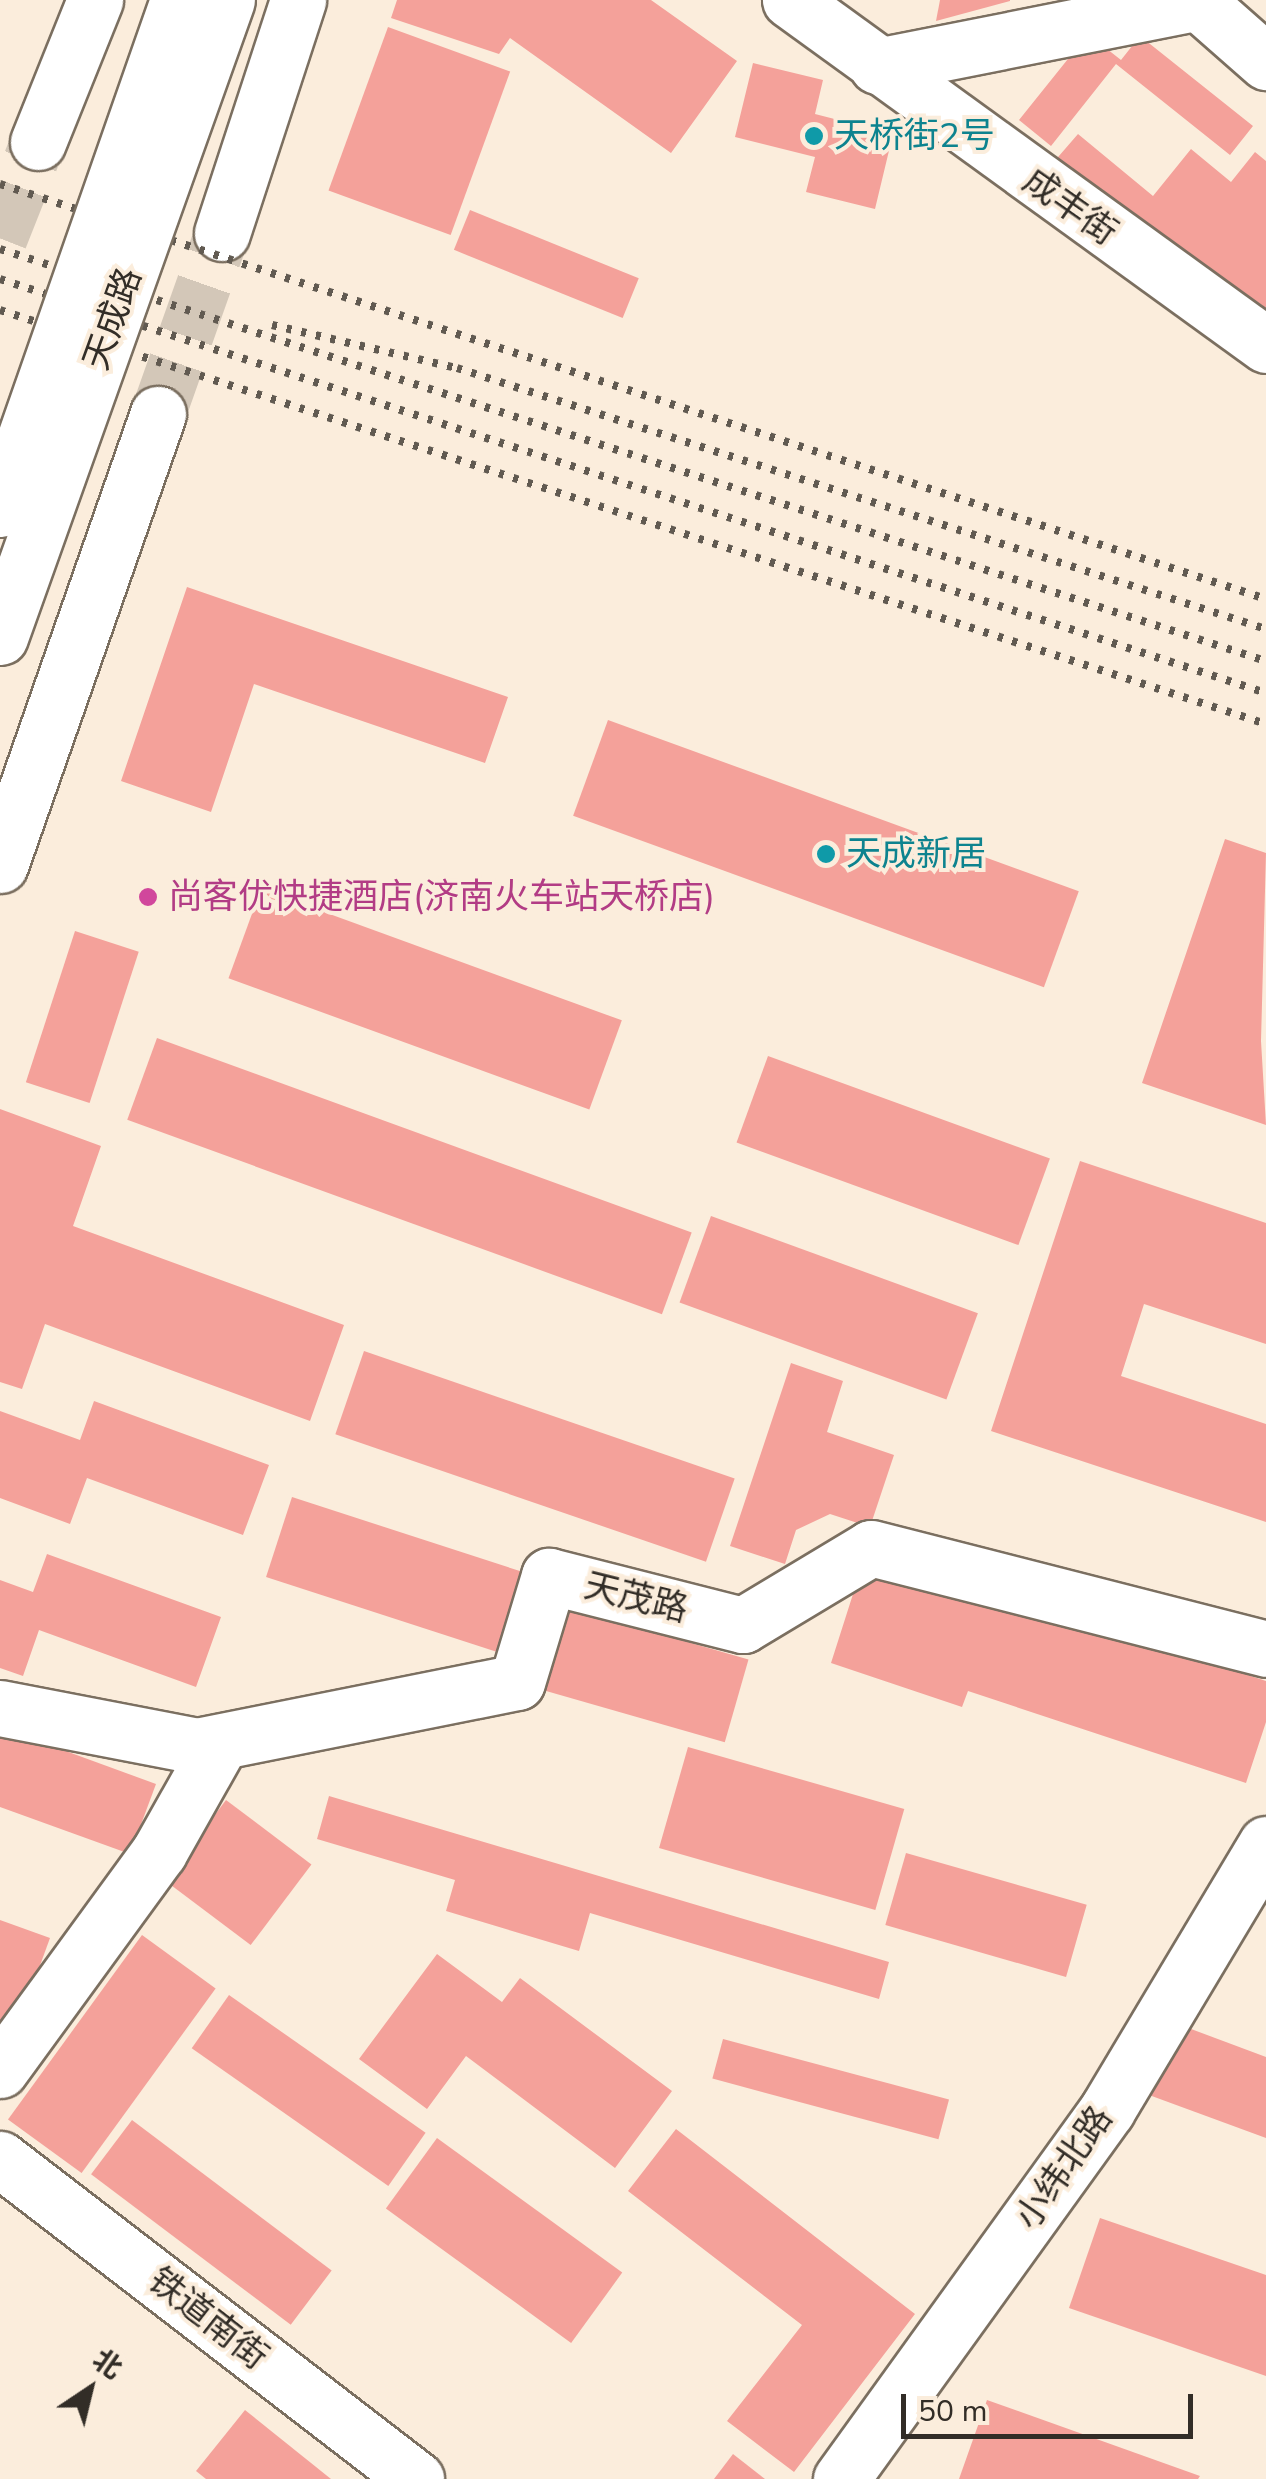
<!DOCTYPE html>
<html>
<head>
<meta charset="utf-8">
<style>
	body { margin:0 }
	#map { position:relative; width:1266px; height:2479px; overflow:hidden; background:#fbeddc; font-family:"Nunito Sans","Noto Sans SC",sans-serif }
	div>[style] { position:absolute }
	[style*='--x'] { left:calc(var(--x)*1px); top:calc(var(--y)*1px); width:calc(var(--w)*1px); rotate:calc(var(--a)*1deg) }
	.building>* { inset:0; background:#f4a19a; transform-origin:0 0 }
	.major-tunnel>* { height:55px; margin-top:-27.5px; transform-origin:0; background:repeating-linear-gradient(90deg,#d3c7b8 0 55px,transparent 0 83px) }
	.roads { filter:drop-shadow(2px 0 #7b6f60) drop-shadow(-2px 0 #7b6f60) drop-shadow(0 2px #7b6f60) drop-shadow(0 -2px #7b6f60) }
	.minor>* { height:55px; margin:-27.5px; padding:0 27.5px; transform-origin:27.5px; border-radius:27.5px; background:#fff }
	.major>* { height:55px; margin:-27.5px; padding:0 27.5px; transform-origin:27.5px; border-radius:27.5px; background:#fff }
	.rail>* { height:8px; margin-top:-4px; transform-origin:0; background:repeating-linear-gradient(90deg,#615a51 0 5px,transparent 0 15px) }
	.bridges { filter:drop-shadow(2px 0 #7b6f60) drop-shadow(-2px 0 #7b6f60) drop-shadow(0 2px #7b6f60) drop-shadow(0 -2px #7b6f60) }
	.highway-bridge>* { height:55px; margin:-27.5px; padding:0 27.5px; transform-origin:27.5px; border-radius:27.5px; background:#fff }
	.dots>* { width:28px; height:28px; translate:-50% -50%; box-sizing:border-box; border:5px solid #fbeddc; border-radius:50% }
	span { translate:-50% -50%; white-space:nowrap; text-align:center; line-height:1.15; -webkit-text-stroke:8px #fbeddc; paint-order:stroke }
	.culture-label { font-size:35px; color:#0d838f }
	.left { translate:0 -50%; text-align:left }
	.street-label { font-size:35px; color:#322d27 }
	.hotel-label { font-size:35px; color:#b23c85 }
	.north { position:absolute; left:40px; top:2339px; width:100px; height:100px; -webkit-text-stroke:8px #fbeddc; paint-order:stroke; rotate:35deg; font-size:28px; font-weight:700; line-height:40px; text-align:center; color:#322d27 }
	.north::after { content:''; display:block; margin:auto; width:35px; height:45px; background:#322d27; clip-path:polygon(50% 0,100% 100%,50% 72%,0 100%) }
	.scale { position:absolute; left:901px; top:2394px; width:292px; height:45px; box-sizing:border-box; border:5px solid #322d27; border-top:0; padding-left:12px; font-size:30px; line-height:35px; white-space:nowrap; color:#322d27; -webkit-text-stroke:8px #fbeddc; paint-order:stroke }
</style>
</head>
<body>
<div id="map">
	<div class="building">
		<div style="clip-path:polygon(397px 0,651px 0,737px 61px,671px 153px,510px 38px,499px 54px,391px 18px)"></div>
		<div style="clip-path:polygon(940px 0,1010px 0,1010px 1px,936px 21px)"></div>
		<div style="left:388px;top:27px;width:130px;height:174px;rotate:20deg"></div>
		<div style="clip-path:polygon(1088px 34px,1121px 60px,1140px 36px,1253px 126px,1230px 155px,1116px 64px,1051px 146px,1019px 120px)"></div>
		<div style="clip-path:polygon(753px 63px,823px 80px,815px 114px,893px 134px,875px 209px,806px 192px,815px 157px,735px 137px)"></div>
		<div style="clip-path:polygon(1078px 134px,1153px 196px,1191px 149px,1231px 182px,1255px 152px,1266px 161px,1266px 343px,1052px 164px)"></div>
		<div style="left:470px;top:210px;width:182px;height:43px;rotate:22deg"></div>
		<div style="clip-path:polygon(187px 587px,508px 697px,485px 763px,254px 684px,211px 812px,121px 781px)"></div>
		<div style="left:608px;top:720px;width:501px;height:102px;rotate:20deg"></div>
		<div style="clip-path:polygon(1225px 839px,1266px 853px,1261px 1041px,1266px 1125px,1142px 1083px)"></div>
		<div style="left:261px;top:889px;width:384px;height:95px;rotate:20deg"></div>
		<div style="left:75px;top:931px;width:67px;height:159px;rotate:18deg"></div>
		<div style="left:157px;top:1038px;width:569px;height:87px;rotate:20deg"></div>
		<div style="left:768px;top:1056px;width:300px;height:92px;rotate:20deg"></div>
		<div style="clip-path:polygon(0 1109px,101px 1146px,73px 1226px,344px 1325px,310px 1421px,45px 1324px,22px 1389px,0 1382px)"></div>
		<div style="clip-path:polygon(1080px 1161px,1266px 1223px,1266px 1344px,1144px 1304px,1121px 1376px,1266px 1424px,1266px 1522px,991px 1431px)"></div>
		<div style="left:711px;top:1216px;width:284px;height:92px;rotate:20deg"></div>
		<div style="left:364px;top:1351px;width:392px;height:88px;rotate:19deg"></div>
		<div style="clip-path:polygon(791px 1363px,843px 1381px,827px 1432px,894px 1455px,870px 1527px,830px 1514px,796px 1530px,785px 1564px,730px 1546px)"></div>
		<div style="clip-path:polygon(94px 1401px,269px 1465px,243px 1535px,87px 1478px,70px 1524px,0 1498px,0 1411px,80px 1440px)"></div>
		<div style="left:292px;top:1497px;width:256px;height:84px;rotate:18deg"></div>
		<div style="clip-path:polygon(47px 1554px,221px 1617px,196px 1687px,39px 1630px,23px 1676px,0 1668px,0 1580px,33px 1592px)"></div>
		<div style="clip-path:polygon(861px 1569px,955px 1600px,962px 1580px,1266px 1681px,1266px 1722px,1246px 1783px,968px 1691px,962px 1707px,831px 1663px)"></div>
		<div style="left:562px;top:1606px;width:194px;height:86px;rotate:16deg"></div>
		<div style="clip-path:polygon(0 1727px,156px 1784px,130px 1854px,0 1807px)"></div>
		<div style="left:688px;top:1747px;width:225px;height:105px;rotate:16deg"></div>
		<div style="clip-path:polygon(329px 1796px,889px 1962px,879px 1999px,590px 1913px,579px 1951px,446px 1911px,455px 1880px,317px 1839px)"></div>
		<div style="left:226px;top:1800px;width:107px;height:101px;rotate:37deg"></div>
		<div style="left:906px;top:1853px;width:188px;height:75px;rotate:16deg"></div>
		<div style="clip-path:polygon(0 1920px,50px 1938px,8px 2053px,0 2050px)"></div>
		<div style="left:142px;top:1935px;width:91px;height:228px;rotate:36deg"></div>
		<div style="clip-path:polygon(437px 1954px,502px 2002px,520px 1978px,672px 2091px,615px 2168px,466px 2056px,427px 2109px,359px 2059px)"></div>
		<div style="left:229px;top:1995px;width:240px;height:65px;rotate:35deg"></div>
		<div style="clip-path:polygon(1175px 2023px,1266px 2057px,1266px 2138px,1149px 2095px)"></div>
		<div style="left:723px;top:2039px;width:234px;height:41px;rotate:15deg"></div>
		<div style="left:132px;top:2120px;width:250px;height:68px;rotate:37deg"></div>
		<div style="clip-path:polygon(676px 2129px,915px 2314px,794px 2472px,727px 2421px,802px 2325px,628px 2191px)"></div>
		<div style="left:437px;top:2138px;width:229px;height:87px;rotate:36deg"></div>
		<div style="clip-path:polygon(1100px 2218px,1266px 2275px,1266px 2376px,1069px 2308px)"></div>
		<div style="clip-path:polygon(987px 2400px,1200px 2476px,1198px 2479px,959px 2479px)"></div>
		<div style="clip-path:polygon(245px 2410px,331px 2479px,206px 2479px,196px 2471px)"></div>
		<div style="clip-path:polygon(733px 2454px,765px 2479px,714px 2479px)"></div>
	</div>
	<div class="major-tunnel">
		<div style="--x:0;--y:238;--w:103;--a:-68.4"></div>
		<div style="--x:158;--y:414;--w:192;--a:-70.5"></div>
	</div>
	<div class="roads">
		<div class="minor">
			<div style="--x:790;--y:0;--w:588;--a:35.93"></div>
			<div style="--x:1198;--y:2;--w:91;--a:41.4"></div>
			<div style="--x:877;--y:66;--w:338;--a:-11.2"></div>
			<div style="--x:0;--y:1708;--w:201;--a:10.9"></div>
			<div style="--x:197;--y:1746;--w:326;--a:-11.3"></div>
			<div style="--x:517;--y:1682;--w:111;--a:-73.2"></div>
			<div style="--x:549;--y:1576;--w:200;--a:14.2"></div>
			<div style="--x:743;--y:1625;--w:149;--a:-31"></div>
			<div style="--x:871;--y:1548;--w:408;--a:14.3"></div>
			<div style="--x:0;--y:2070;--w:270;--a:-53.9"></div>
			<div style="--x:159;--y:1852;--w:126;--a:-60.6"></div>
			<div style="--x:0;--y:2159;--w:525;--a:37.57"></div>
			<div style="--x:841;--y:2479;--w:455;--a:-54.2"></div>
			<div style="--x:1107;--y:2110;--w:310;--a:-59.1"></div>
		</div>
		<div class="major">
			<div style="--x:38;--y:142;--w:153;--a:-68.1"></div>
			<div style="--x:222;--y:233;--w:245;--a:-71.9"></div>
			<div style="--x:0;--y:865;--w:478;--a:-70.7"></div>
		</div>
	</div>
	<div class="rail">
		<div style="--x:0;--y:184;--w:1332;--a:18.15"></div>
		<div style="--x:0;--y:249;--w:1331;--a:18.03"></div>
		<div style="--x:0;--y:279;--w:1332;--a:18.11"></div>
		<div style="--x:0;--y:310;--w:1332;--a:18.11"></div>
		<div style="--x:272;--y:325;--w:190;--a:13.1"></div>
		<div style="--x:457;--y:368;--w:850;--a:17.88"></div>
	</div>
	<div class="bridges">
		<div class="highway-bridge">
			<div style="--x:0;--y:509;--w:539;--a:-70.72"></div>
			<div style="--x:0;--y:637;--w:676;--a:-70.39"></div>
		</div>
	</div>
	<div class="dots">
		<div style="left:814px;top:136px;background:#0f9aa8"></div>
		<div style="left:826px;top:854px;background:#0f9aa8"></div>
		<div style="left:148px;top:897px;background:#d1479c"></div>
	</div>
	<div class="culture-label">
		<span class="left" style="left:834px;top:136px">天桥街2号</span>
		<span class="left" style="left:846px;top:854px">天成新居</span>
	</div>
	<div class="street-label">
		<span style="left:1070px;top:207px;rotate:35deg">成丰街</span>
		<span style="left:113px;top:319px;rotate:-70deg">天成路</span>
		<span style="left:636px;top:1598px;rotate:14deg">天茂路</span>
		<span style="left:1064px;top:2168px;rotate:-55deg">小纬北路</span>
		<span style="left:208px;top:2319px;rotate:38deg">铁道南街</span>
	</div>
	<div class="hotel-label">
		<span class="left" style="left:168px;top:897px">尚客优快捷酒店(济南火车站天桥店)</span>
	</div>
	<div class="north">北</div>
	<div class="scale">50 m</div>
</div>
</body>
</html>
